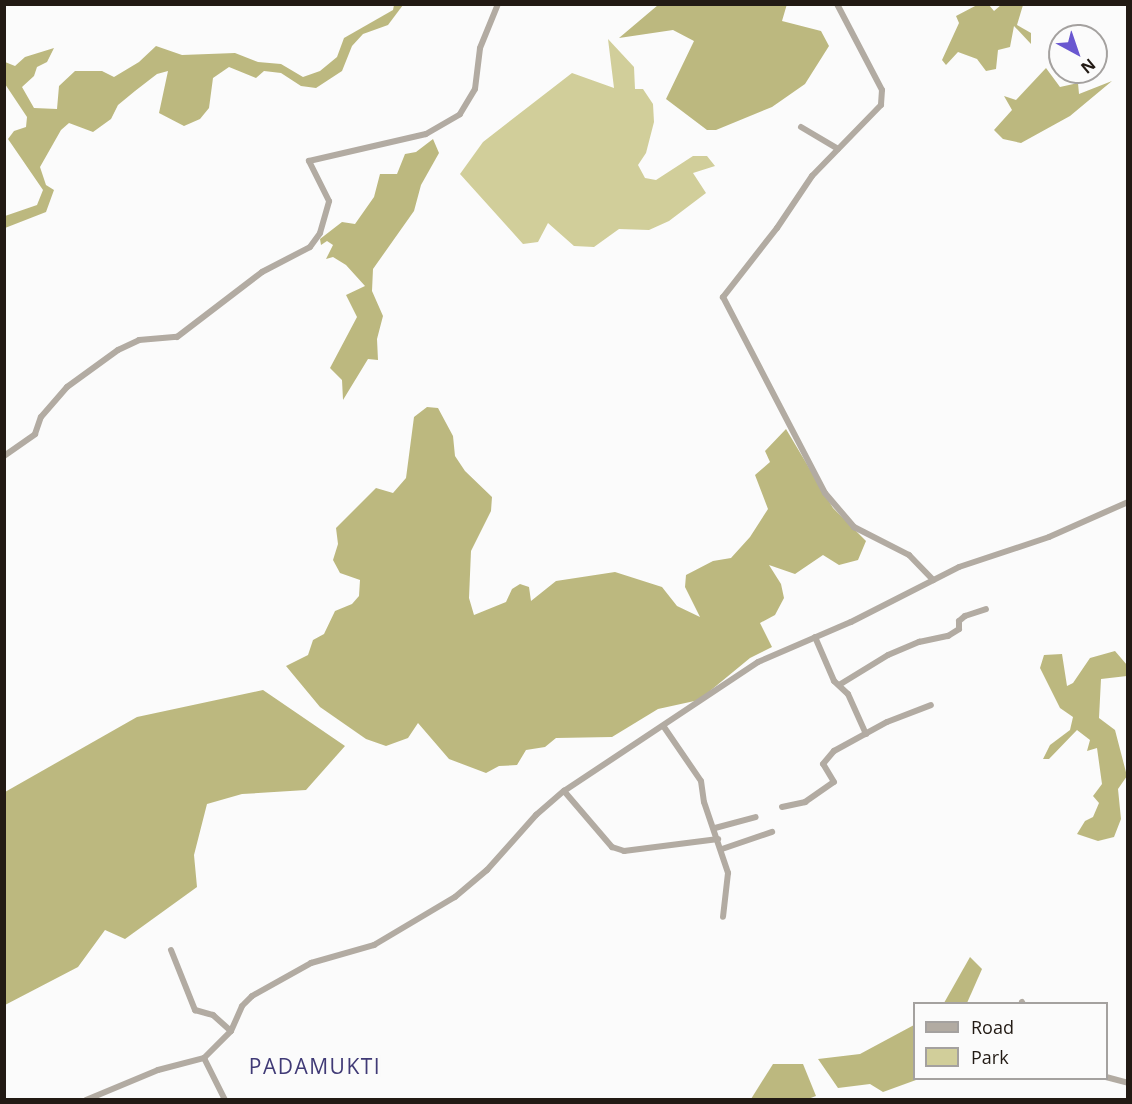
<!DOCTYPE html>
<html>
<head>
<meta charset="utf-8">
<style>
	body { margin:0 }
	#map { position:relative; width:1132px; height:1104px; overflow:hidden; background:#fbfbfb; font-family:"Open Sans",sans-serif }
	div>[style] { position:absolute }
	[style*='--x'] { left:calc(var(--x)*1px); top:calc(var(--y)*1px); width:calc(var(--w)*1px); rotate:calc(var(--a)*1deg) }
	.green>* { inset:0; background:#d1ce9a }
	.forest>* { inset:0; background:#bcb87f }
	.street>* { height:6px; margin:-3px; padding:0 3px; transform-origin:3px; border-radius:3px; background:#b2aba2 }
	span { translate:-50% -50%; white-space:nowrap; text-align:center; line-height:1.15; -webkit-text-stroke:6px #fbfbfb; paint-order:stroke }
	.quarter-label { font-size:21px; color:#403a76; letter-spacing:1.5px }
	.frame { position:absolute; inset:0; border:6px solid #221a14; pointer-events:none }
	.legend { position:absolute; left:913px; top:1002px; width:195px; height:78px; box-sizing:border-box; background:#fbfbfb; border:2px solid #a4a19f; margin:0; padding:8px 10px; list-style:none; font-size:18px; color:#221a14 }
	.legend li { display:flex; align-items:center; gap:12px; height:30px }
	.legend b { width:30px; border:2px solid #a4a19f }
	.north { position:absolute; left:1048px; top:24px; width:60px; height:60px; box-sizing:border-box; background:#fbfbfb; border:2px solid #a4a19f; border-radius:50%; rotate:140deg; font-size:16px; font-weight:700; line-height:24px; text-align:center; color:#221a14 }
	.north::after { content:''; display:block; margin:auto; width:21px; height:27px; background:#6957d0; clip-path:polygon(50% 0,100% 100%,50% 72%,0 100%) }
</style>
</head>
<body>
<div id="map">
	<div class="green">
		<div style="clip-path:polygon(608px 39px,634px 67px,635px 89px,643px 89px,653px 104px,654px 122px,646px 153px,638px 165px,645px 178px,656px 180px,693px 156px,707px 156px,715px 166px,693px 173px,706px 193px,669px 221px,649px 230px,619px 229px,594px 247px,574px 246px,548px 223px,538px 242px,523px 244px,460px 174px,483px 142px,572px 73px,614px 88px)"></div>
	</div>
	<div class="forest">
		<div style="clip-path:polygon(787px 4px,782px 21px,821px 31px,829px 46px,805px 84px,772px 107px,716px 130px,707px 130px,666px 99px,694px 41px,673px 30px,619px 38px,658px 5px)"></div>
		<div style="clip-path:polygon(394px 5px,403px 5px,388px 25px,363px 34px,352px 46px,342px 71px,316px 88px,301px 86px,281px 73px,264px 71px,256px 78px,229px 67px,213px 78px,209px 108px,200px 119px,184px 126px,159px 113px,168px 71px,157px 74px,135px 91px,118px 105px,111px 119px,93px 132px,69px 123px,61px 130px,40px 167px,46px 185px,54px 190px,46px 212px,5px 228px,5px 216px,37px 205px,43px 190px,8px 139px,14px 131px,26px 127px,27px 117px,5px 84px,5px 62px,15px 66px,25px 57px,54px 48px,47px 62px,37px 67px,34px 76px,22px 87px,34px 108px,57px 109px,59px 86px,75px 71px,102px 71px,114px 77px,139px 62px,156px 46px,182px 55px,235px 53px,258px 62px,281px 64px,303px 77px,320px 71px,337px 57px,344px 38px,393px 10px)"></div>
		<div style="clip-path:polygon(977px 5px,989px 5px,994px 11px,1001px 5px,1023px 5px,1017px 25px,1031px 33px,1031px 44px,1014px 26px,1010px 47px,998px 50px,996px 69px,986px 71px,977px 59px,958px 52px,946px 65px,942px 60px,959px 23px,956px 16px)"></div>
		<div style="clip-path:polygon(1046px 68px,1060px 87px,1078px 83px,1079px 94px,1112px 81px,1070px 116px,1021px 143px,1003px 139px,994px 130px,1012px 110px,1004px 96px,1016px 100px)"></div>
		<div style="clip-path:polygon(433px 139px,439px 153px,421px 185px,414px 211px,373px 269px,372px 291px,383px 316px,377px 339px,378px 360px,368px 359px,343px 400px,342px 380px,330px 368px,357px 317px,346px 295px,365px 286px,346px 265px,333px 257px,326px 259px,333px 245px,327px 241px,321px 245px,320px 239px,342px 222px,355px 224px,374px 197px,380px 174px,397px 174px,405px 154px,416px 152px)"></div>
		<div style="clip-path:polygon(427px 407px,438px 408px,453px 436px,455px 456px,465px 471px,492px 497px,491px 511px,471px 551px,469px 598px,474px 615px,506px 602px,512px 589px,520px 584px,529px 587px,531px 601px,556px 581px,615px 572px,662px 587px,677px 606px,700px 617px,685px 587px,686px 575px,713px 561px,731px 558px,750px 537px,768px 509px,755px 475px,770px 462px,765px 451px,786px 429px,833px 508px,866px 541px,858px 560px,839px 565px,823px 555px,795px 574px,769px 565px,781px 584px,784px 598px,775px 615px,760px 623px,772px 647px,750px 658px,699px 700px,658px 709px,612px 737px,556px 738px,545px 747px,526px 750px,517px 765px,499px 766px,486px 773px,449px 759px,418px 723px,408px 738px,386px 746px,366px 739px,320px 707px,286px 666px,308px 655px,313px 640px,324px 634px,335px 611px,352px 604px,359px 596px,360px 580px,340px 573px,333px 560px,338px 544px,336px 528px,376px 488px,393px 493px,406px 478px,414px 417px)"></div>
		<div style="clip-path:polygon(1115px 651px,1127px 665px,1127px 676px,1101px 679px,1099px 718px,1115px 730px,1127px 776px,1118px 789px,1121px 819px,1114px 837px,1098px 841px,1077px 834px,1085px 821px,1093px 817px,1099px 803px,1093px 796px,1102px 784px,1097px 748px,1087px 751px,1090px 740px,1077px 730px,1049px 759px,1043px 759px,1050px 745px,1070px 730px,1073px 717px,1060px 708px,1040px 668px,1044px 655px,1062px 654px,1067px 686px,1073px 683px,1090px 658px)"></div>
		<div style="clip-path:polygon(263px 690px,345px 746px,306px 790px,242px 794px,207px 804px,194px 855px,197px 887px,125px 939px,105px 930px,78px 967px,5px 1005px,5px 792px,137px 717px)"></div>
		<div style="clip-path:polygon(970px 957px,982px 969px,967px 1003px,944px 1003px)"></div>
		<div style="clip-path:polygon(914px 1025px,916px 1080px,883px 1092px,870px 1084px,838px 1088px,818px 1059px,860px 1054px)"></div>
		<div style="clip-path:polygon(773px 1064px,803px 1064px,816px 1096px,808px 1099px,751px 1099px)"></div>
	</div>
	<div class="street">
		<div style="--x:837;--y:4;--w:97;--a:62.4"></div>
		<div style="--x:882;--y:90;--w:15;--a:94"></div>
		<div style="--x:881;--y:105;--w:99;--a:134.2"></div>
		<div style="--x:812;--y:176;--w:63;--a:123.9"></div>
		<div style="--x:777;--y:228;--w:88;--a:128"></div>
		<div style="--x:723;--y:297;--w:221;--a:62.5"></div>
		<div style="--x:825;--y:493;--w:45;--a:49.5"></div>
		<div style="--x:854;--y:527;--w:62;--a:27"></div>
		<div style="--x:909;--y:555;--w:35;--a:46"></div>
		<div style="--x:801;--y:127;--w:43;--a:30.7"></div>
		<div style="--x:4;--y:456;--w:38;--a:-35"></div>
		<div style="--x:35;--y:434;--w:18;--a:-71"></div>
		<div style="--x:41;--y:417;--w:40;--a:-49"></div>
		<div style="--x:67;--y:387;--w:63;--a:-36"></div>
		<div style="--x:118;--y:350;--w:23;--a:-25"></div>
		<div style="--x:139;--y:340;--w:38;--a:-5"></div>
		<div style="--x:177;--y:337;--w:107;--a:-37.4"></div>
		<div style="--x:262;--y:272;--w:54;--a:-27.5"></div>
		<div style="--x:310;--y:247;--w:17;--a:-54"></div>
		<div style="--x:320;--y:233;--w:33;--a:-74"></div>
		<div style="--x:329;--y:201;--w:45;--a:-116.6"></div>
		<div style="--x:309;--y:161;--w:120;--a:-13"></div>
		<div style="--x:426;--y:134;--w:39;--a:-30"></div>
		<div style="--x:460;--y:114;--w:29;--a:-59"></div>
		<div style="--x:475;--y:89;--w:41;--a:-83"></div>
		<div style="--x:480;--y:48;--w:48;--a:-67.8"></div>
		<div style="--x:815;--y:637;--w:48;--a:66.6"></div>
		<div style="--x:834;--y:681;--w:19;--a:43"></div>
		<div style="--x:848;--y:694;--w:44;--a:65.8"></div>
		<div style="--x:839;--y:685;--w:57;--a:-31.5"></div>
		<div style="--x:888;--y:655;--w:34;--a:-23"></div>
		<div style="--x:919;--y:642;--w:30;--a:-12"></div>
		<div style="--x:948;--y:636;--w:13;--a:-32"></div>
		<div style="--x:959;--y:629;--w:8;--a:-90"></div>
		<div style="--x:959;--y:621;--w:8;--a:-40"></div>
		<div style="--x:965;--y:616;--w:22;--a:-18"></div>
		<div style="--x:664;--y:727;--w:65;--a:55.6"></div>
		<div style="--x:701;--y:781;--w:21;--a:82"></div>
		<div style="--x:704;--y:802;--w:75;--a:71.3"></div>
		<div style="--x:728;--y:873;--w:44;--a:96.5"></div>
		<div style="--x:564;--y:791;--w:74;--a:49.4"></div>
		<div style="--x:612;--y:847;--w:13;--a:18"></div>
		<div style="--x:624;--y:851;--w:95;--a:-7.3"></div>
		<div style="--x:782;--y:807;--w:24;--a:-12"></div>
		<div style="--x:805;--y:802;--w:35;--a:-35"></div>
		<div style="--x:834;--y:782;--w:21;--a:-121"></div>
		<div style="--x:823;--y:764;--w:17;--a:-50"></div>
		<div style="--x:834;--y:751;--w:60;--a:-28.7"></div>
		<div style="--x:887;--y:722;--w:47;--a:-21.1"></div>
		<div style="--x:715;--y:828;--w:42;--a:-15"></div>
		<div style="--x:722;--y:849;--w:53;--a:-18.8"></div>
		<div style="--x:171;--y:950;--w:65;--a:68.2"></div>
		<div style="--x:195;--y:1010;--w:19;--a:16"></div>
		<div style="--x:213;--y:1015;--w:24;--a:42"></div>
		<div style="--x:1022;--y:1002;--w:2;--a:63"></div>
		<div style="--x:204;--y:1058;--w:47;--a:63.4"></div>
		<div style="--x:1106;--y:1077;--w:23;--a:15"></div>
		<div style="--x:86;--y:1100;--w:78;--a:-22.6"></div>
		<div style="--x:158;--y:1070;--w:48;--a:-14.6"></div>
		<div style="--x:204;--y:1058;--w:38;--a:-45"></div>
		<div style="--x:231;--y:1031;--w:27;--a:-66"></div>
		<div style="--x:242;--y:1006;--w:14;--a:-45"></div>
		<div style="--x:252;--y:996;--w:68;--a:-29.2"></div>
		<div style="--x:311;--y:963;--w:66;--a:-15.9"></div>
		<div style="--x:374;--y:945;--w:94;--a:-30.7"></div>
		<div style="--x:455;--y:897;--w:42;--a:-40.2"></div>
		<div style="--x:487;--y:870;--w:74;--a:-48.3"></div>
		<div style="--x:536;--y:815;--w:37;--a:-41"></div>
		<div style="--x:564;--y:791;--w:233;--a:-33.6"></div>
		<div style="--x:758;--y:662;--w:101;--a:-23.3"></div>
		<div style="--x:851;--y:622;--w:121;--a:-27"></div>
		<div style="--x:959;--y:567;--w:95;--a:-18.4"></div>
		<div style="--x:1049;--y:537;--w:86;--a:-23.9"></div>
	</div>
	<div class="quarter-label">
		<span style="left:315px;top:1066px">PADAMUKTI</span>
	</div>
	<div class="frame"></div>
	<ul class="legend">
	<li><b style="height:8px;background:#b2aba2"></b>Road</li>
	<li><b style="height:16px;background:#d1ce9a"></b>Park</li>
	</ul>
	<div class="north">N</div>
</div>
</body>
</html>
